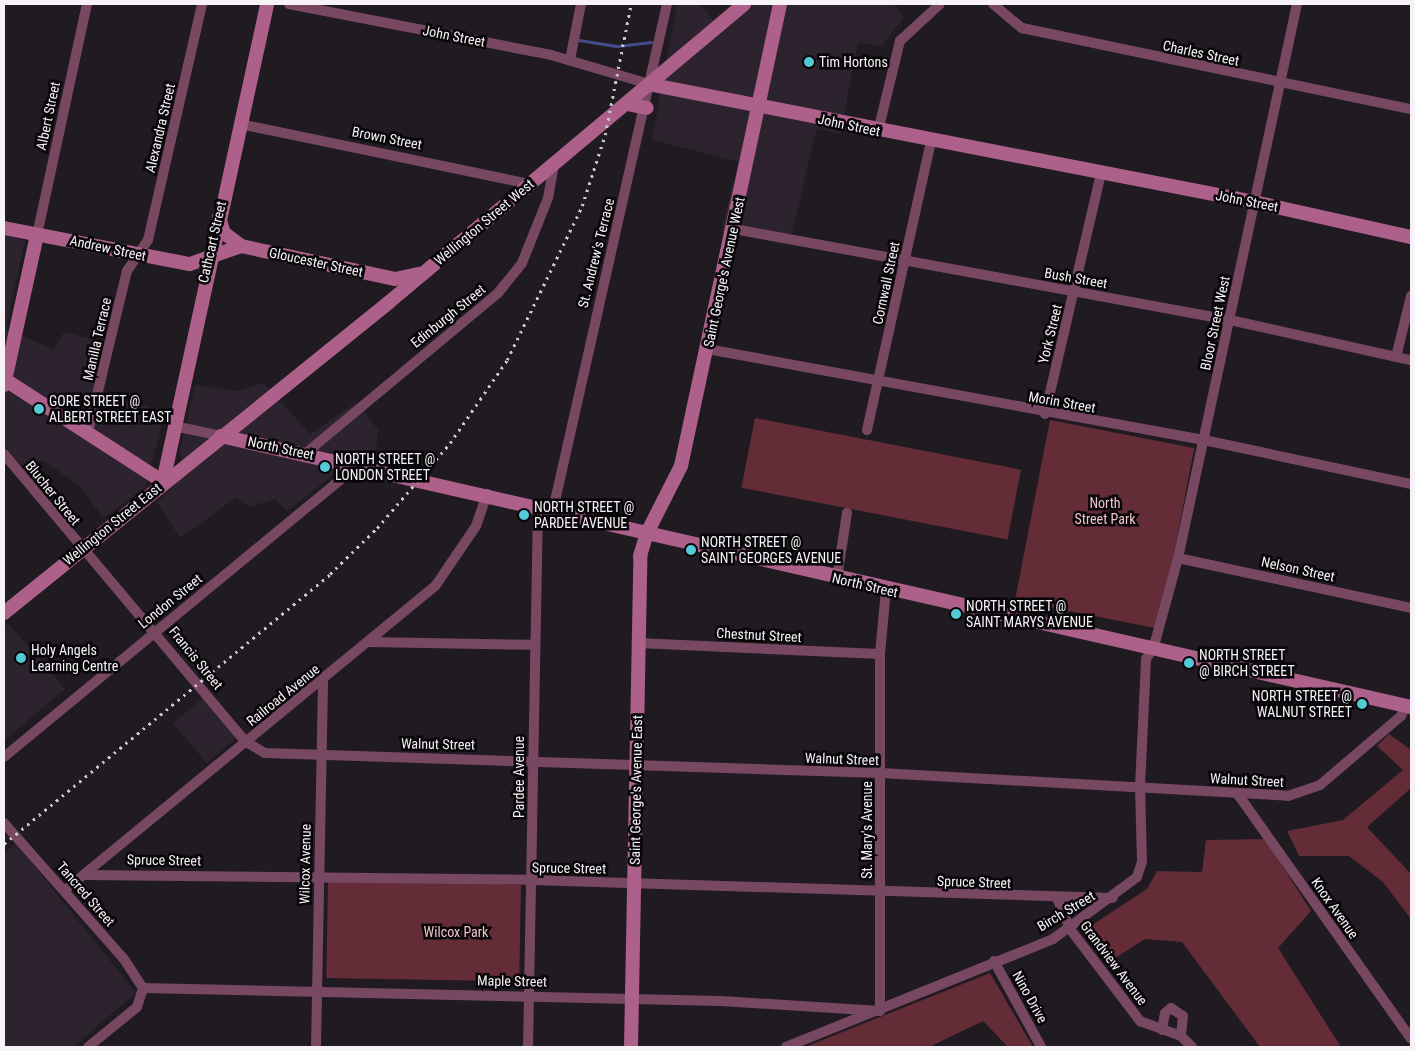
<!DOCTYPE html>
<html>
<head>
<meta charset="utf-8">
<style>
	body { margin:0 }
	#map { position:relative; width:1415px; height:1051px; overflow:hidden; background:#201a21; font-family:"Roboto Condensed",sans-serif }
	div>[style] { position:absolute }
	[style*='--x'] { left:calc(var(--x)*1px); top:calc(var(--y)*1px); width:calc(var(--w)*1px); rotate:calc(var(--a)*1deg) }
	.built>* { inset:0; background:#2d232f; transform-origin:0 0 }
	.green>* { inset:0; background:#632c36; transform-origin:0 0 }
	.stream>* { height:2.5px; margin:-1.25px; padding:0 1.25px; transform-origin:1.25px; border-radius:1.25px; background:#434c8c }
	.street>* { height:10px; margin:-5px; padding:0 5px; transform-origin:5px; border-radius:5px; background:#784862 }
	.secondary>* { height:14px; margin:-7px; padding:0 7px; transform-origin:7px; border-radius:7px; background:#ac608a }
	.rail>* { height:2.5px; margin-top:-1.25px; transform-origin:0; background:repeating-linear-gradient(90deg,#ccc8cd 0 2.5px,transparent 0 7.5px) }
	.dots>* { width:14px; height:14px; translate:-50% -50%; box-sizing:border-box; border:2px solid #080609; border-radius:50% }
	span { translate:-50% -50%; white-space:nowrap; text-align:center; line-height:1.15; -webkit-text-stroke:5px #080609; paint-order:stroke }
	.street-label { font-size:14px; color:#f6f2f7 }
	.poi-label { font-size:14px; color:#f6f2f7 }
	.left { translate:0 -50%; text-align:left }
	.right { translate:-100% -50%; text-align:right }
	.park-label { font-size:14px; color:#f1c2c8 }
	.frame { position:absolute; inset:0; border:5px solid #f6f2f7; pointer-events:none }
</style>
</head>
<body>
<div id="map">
	<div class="built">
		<div style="clip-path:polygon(677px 4px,700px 4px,713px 20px,732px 4px,894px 4px,904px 18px,881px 46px,858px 43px,840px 134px,817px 128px,789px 245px,721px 232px,738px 162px,652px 140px)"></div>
		<div style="clip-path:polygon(4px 234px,25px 241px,6px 328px,54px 350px,64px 332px,113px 345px,104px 394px,165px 412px,145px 488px,103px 518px,80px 486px,42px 460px,26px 471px,4px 446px)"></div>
		<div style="clip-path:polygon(264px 383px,310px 434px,357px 402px,378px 430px,375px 459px,348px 455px,331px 477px,287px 511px,275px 499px,249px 507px,237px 497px,180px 538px,157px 502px,183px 476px,180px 452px,195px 385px,238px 391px)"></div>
		<div style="clip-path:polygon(8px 623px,65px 689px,4px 741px,4px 626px)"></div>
		<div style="left:203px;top:698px;width:52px;height:39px;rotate:50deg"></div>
		<div style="clip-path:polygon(16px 843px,136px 993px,73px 1047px,4px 1047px,4px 854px)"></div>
	</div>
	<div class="green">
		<div style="left:755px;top:418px;width:271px;height:71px;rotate:11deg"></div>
		<div style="left:1050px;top:420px;width:147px;height:184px;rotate:11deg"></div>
		<div style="clip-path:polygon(1389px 734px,1411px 750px,1411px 788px,1367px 827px,1411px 874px,1411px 919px,1383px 882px,1349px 856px,1299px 856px,1287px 831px,1343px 820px,1403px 770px,1377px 746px)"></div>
		<div style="clip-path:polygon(1265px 839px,1311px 911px,1278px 948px,1341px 1047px,1260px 1047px,1182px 942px,1145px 939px,1106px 964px,1083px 931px,1147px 889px,1157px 871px,1202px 872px,1206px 840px)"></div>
		<div style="left:328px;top:881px;width:193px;height:97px;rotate:1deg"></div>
		<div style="clip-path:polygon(990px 973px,1033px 1047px,1008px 1047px,983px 1021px,929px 1047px,805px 1047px)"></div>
	</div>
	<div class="stream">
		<div style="--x:579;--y:40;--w:39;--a:9"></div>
		<div style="--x:618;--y:46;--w:33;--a:-7"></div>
	</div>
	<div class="street">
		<div style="--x:289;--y:4;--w:267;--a:11"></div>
		<div style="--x:551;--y:55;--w:106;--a:16.4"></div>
		<div style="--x:993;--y:4;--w:38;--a:40"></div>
		<div style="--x:1022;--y:28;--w:397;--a:11.8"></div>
		<div style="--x:570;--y:60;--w:57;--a:-78.9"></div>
		<div style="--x:240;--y:124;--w:295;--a:11.7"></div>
		<div style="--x:878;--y:131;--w:93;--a:-76.3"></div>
		<div style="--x:900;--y:41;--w:54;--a:-42.8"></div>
		<div style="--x:734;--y:229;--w:504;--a:10.4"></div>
		<div style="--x:1230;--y:320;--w:185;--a:12.5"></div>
		<div style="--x:37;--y:235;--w:236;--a:-77.8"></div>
		<div style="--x:707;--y:349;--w:505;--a:10.38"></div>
		<div style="--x:1204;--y:440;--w:212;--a:12"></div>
		<div style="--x:1396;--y:357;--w:63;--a:-76.2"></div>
		<div style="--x:1045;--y:414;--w:246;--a:-76.9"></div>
		<div style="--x:174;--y:426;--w:48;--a:12"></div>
		<div style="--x:867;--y:430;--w:296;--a:-77.5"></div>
		<div style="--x:88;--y:432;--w:166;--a:-76.4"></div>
		<div style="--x:127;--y:271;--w:37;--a:-56"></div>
		<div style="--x:148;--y:240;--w:242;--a:-77.1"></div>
		<div style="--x:306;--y:453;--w:250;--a:-39.8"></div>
		<div style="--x:498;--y:293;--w:38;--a:-51"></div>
		<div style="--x:522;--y:263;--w:70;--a:-68.2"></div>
		<div style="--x:548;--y:198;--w:36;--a:-80"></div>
		<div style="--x:4;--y:454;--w:376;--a:50"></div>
		<div style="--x:246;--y:742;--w:22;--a:30"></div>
		<div style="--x:265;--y:753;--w:616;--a:1.86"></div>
		<div style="--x:881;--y:773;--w:408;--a:3.2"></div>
		<div style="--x:1288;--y:796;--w:34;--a:-19"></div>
		<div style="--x:1320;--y:785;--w:106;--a:-40.4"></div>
		<div style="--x:1401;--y:716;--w:11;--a:-63"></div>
		<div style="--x:553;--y:510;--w:519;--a:-77.3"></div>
		<div style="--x:1178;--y:558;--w:238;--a:12.1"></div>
		<div style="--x:837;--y:578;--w:66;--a:-81.3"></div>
		<div style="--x:369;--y:642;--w:164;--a:1"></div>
		<div style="--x:638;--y:643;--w:242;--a:2.6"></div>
		<div style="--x:4;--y:757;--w:435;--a:-39.5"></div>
		<div style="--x:340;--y:480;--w:19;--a:-55"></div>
		<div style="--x:1237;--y:793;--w:301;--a:54.7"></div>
		<div style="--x:4;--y:823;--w:181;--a:48.6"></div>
		<div style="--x:124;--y:959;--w:35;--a:57"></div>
		<div style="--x:84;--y:875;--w:448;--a:0.6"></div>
		<div style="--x:532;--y:880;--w:581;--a:1.77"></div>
		<div style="--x:65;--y:890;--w:480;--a:-39.4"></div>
		<div style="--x:436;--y:585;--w:71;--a:-55.9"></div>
		<div style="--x:476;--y:526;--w:34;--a:-71"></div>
		<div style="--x:1057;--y:898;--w:34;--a:67"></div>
		<div style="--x:1070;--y:929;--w:116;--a:52.7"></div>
		<div style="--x:1140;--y:1021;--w:44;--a:20.1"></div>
		<div style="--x:1181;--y:1036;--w:16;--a:45"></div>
		<div style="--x:994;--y:961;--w:98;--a:61.3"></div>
		<div style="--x:143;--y:988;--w:578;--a:1.29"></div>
		<div style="--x:721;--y:1001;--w:159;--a:3.6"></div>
		<div style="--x:880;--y:1011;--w:357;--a:-90"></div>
		<div style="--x:880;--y:654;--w:65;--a:-84.7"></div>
		<div style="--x:1162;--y:1030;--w:17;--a:-80"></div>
		<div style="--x:1165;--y:1013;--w:8;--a:-40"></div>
		<div style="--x:1171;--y:1008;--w:14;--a:34"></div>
		<div style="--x:1183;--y:1016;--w:20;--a:96"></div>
		<div style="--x:88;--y:1047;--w:63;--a:-39.2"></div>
		<div style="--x:137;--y:1007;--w:20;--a:-72"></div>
		<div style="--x:316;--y:1047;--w:366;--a:-88.9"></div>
		<div style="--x:528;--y:1047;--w:541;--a:-88.94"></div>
		<div style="--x:786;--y:1047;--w:288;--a:-22"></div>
		<div style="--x:1053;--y:939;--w:104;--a:-36.4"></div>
		<div style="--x:1137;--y:877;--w:16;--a:-72"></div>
		<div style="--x:1142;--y:862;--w:75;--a:-91.5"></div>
		<div style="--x:1140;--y:787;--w:128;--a:-87.3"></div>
		<div style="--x:1146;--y:659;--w:15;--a:-58"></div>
		<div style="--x:1154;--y:646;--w:91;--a:-74.7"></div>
		<div style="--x:1178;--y:558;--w:567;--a:-77.88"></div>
	</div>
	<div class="secondary">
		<div style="--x:653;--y:85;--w:612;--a:11.02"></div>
		<div style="--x:1254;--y:202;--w:161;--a:12.6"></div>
		<div style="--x:627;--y:104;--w:20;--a:11"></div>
		<div style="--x:219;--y:217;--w:17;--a:73"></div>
		<div style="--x:224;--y:233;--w:21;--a:37"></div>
		<div style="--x:4;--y:228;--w:189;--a:11"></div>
		<div style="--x:190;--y:264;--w:54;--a:-19.4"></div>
		<div style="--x:241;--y:246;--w:157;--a:12.1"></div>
		<div style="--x:395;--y:279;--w:25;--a:-12"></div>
		<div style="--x:4;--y:379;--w:189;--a:32.9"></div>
		<div style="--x:4;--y:385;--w:154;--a:-77.6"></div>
		<div style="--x:221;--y:436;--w:1220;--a:12.83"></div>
		<div style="--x:163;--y:482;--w:489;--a:-77.7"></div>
		<div style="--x:4;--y:613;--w:494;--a:-38.9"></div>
		<div style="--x:388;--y:303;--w:465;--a:-40"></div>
		<div style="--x:631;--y:1047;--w:491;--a:-88.9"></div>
		<div style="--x:640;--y:556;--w:24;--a:-73"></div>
		<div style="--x:647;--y:533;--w:75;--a:-63.1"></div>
		<div style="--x:681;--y:466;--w:472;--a:-77.9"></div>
	</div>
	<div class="rail">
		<div style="--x:4;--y:844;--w:423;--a:-39.6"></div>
		<div style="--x:330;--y:574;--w:66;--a:-44.4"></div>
		<div style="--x:377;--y:528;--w:112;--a:-49.3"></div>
		<div style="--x:450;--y:443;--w:101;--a:-55.5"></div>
		<div style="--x:507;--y:360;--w:171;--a:-64"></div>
		<div style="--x:582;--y:206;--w:75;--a:-72.1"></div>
		<div style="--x:605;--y:135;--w:134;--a:-78.8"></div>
	</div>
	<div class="dots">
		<div style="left:809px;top:62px;background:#52cbd7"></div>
		<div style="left:39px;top:409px;background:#52cbd7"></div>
		<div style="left:325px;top:467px;background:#52cbd7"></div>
		<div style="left:524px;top:515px;background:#52cbd7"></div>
		<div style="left:691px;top:550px;background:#52cbd7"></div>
		<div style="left:956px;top:614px;background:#52cbd7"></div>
		<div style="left:21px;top:658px;background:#52cbd7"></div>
		<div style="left:1189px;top:663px;background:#52cbd7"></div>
		<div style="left:1362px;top:704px;background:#52cbd7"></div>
	</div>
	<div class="street-label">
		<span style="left:454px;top:36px;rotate:11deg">John Street</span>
		<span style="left:1201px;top:53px;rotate:12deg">Charles Street</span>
		<span style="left:48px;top:116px;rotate:-78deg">Albert Street</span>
		<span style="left:849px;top:125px;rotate:12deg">John Street</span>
		<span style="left:160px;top:128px;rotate:-77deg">Alexandra Street</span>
		<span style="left:387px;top:138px;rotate:11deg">Brown Street</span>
		<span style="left:1247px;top:201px;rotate:11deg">John Street</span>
		<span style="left:484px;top:222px;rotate:-40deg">Wellington Street West</span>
		<span style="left:212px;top:242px;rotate:-77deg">Cathcart Street</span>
		<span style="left:108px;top:248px;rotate:12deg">Andrew Street</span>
		<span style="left:596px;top:253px;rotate:-76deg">St. Andrew's Terrace</span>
		<span style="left:316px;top:262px;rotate:12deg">Gloucester Street</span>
		<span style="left:724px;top:272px;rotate:-78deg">Saint George's Avenue West</span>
		<span style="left:1076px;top:278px;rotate:10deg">Bush Street</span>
		<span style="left:886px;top:283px;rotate:-78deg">Cornwall Street</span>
		<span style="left:448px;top:316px;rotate:-39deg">Edinburgh Street</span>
		<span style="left:1215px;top:323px;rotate:-78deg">Bloor Street West</span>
		<span style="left:1050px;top:334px;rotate:-76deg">York Street</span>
		<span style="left:97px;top:339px;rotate:-77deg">Manilla Terrace</span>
		<span style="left:1062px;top:402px;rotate:10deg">Morin Street</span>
		<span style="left:281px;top:448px;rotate:12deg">North Street</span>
		<span style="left:53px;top:493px;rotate:51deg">Blucher Street</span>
		<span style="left:112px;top:524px;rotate:-39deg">Wellington Street East</span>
		<span style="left:1298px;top:569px;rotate:12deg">Nelson Street</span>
		<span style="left:865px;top:585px;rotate:13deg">North Street</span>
		<span style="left:170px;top:601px;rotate:-39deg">London Street</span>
		<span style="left:759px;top:635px;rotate:3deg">Chestnut Street</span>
		<span style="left:196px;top:658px;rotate:51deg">Francis Street</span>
		<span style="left:283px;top:695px;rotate:-39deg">Railroad Avenue</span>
		<span style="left:438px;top:744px;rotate:1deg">Walnut Street</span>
		<span style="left:842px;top:759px;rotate:2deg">Walnut Street</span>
		<span style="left:519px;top:777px;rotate:-90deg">Pardee Avenue</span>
		<span style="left:1247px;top:780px;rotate:3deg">Walnut Street</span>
		<span style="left:636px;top:790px;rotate:-89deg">Saint George's Avenue East</span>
		<span style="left:867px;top:830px;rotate:-90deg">St. Mary's Avenue</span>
		<span style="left:164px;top:860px;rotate:1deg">Spruce Street</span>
		<span style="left:305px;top:864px;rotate:-89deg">Wilcox Avenue</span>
		<span style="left:569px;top:868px;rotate:1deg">Spruce Street</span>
		<span style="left:974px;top:882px;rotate:2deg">Spruce Street</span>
		<span style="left:86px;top:894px;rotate:49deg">Tancred Street</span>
		<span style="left:1335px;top:908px;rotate:55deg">Knox Avenue</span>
		<span style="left:1066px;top:911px;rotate:-31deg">Birch Street</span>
		<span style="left:1114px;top:963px;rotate:53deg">Grandview Avenue</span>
		<span style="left:512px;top:981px;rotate:1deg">Maple Street</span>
		<span style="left:1030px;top:997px;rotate:61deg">Nino Drive</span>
	</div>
	<div class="poi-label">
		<span class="left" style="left:819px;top:62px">Tim Hortons</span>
		<span class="left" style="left:49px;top:409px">GORE STREET @<br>ALBERT STREET EAST</span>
		<span class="left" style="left:335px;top:467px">NORTH STREET @<br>LONDON STREET</span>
		<span class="left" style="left:534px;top:515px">NORTH STREET @<br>PARDEE AVENUE</span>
		<span class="left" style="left:701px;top:550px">NORTH STREET @<br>SAINT GEORGES AVENUE</span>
		<span class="left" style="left:966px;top:614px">NORTH STREET @<br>SAINT MARYS AVENUE</span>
		<span class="left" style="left:31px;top:658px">Holy Angels<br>Learning Centre</span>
		<span class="left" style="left:1199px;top:663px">NORTH STREET<br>@ BIRCH STREET</span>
		<span class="right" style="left:1352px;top:704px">NORTH STREET @<br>WALNUT STREET</span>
	</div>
	<div class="park-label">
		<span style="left:1105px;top:511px">North<br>Street Park</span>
		<span style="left:456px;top:932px">Wilcox Park</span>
	</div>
	<div class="frame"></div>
</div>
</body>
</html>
